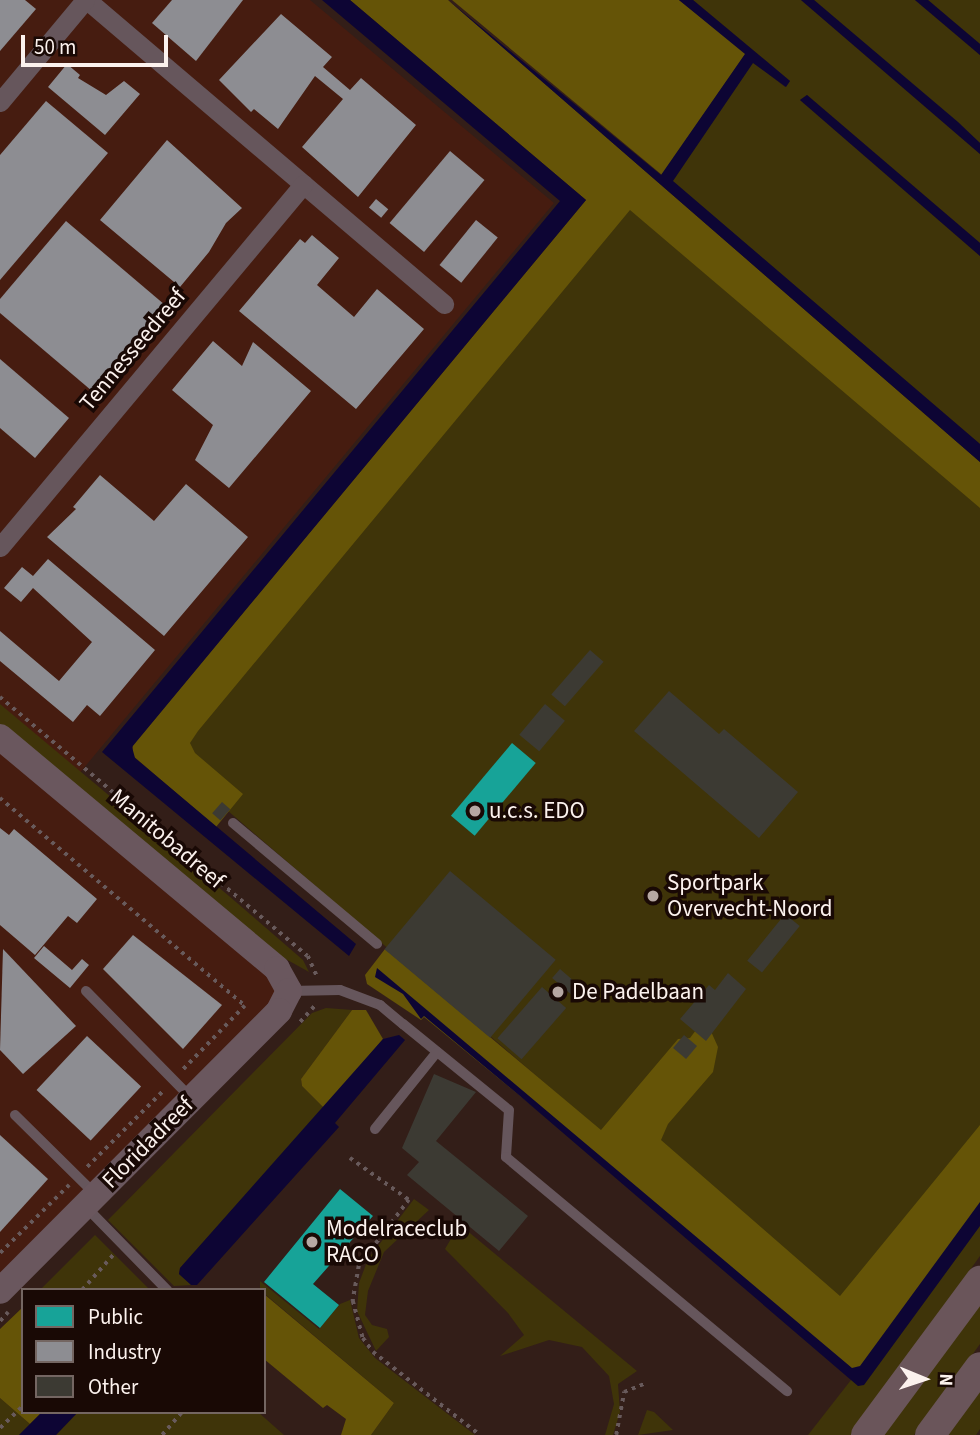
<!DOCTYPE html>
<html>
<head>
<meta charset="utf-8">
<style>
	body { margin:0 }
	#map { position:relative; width:980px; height:1435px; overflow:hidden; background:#331e18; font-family:"Source Sans 3",sans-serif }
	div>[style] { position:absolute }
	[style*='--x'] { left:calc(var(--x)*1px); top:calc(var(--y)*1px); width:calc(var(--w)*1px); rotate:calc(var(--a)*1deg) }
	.built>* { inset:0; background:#461c10 }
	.green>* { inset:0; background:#3f3409 }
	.forest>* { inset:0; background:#655407 }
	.water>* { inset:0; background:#0d0534 }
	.public>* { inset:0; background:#17a398; transform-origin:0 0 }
	.industry>* { inset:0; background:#8d8d92; transform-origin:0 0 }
	.building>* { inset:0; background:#3c3a33; transform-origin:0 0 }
	.path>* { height:3.5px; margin-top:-1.75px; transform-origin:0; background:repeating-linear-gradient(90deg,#685a5b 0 3.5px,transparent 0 8.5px) }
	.lane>* { height:10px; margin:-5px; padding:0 5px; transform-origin:5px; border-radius:5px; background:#66565c }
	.street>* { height:19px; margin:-9.5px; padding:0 9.5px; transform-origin:9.5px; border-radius:9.5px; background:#66565c }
	.secondary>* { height:26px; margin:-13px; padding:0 13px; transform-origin:13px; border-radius:13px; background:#6a575e }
	.primary>* { height:30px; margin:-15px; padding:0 15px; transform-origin:15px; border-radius:15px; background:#6a555a }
	.dots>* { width:19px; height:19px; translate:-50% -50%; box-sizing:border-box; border:4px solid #190905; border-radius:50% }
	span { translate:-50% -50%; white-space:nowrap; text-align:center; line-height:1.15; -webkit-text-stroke:7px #190905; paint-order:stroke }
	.street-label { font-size:23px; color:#fcf2ee }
	.poi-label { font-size:23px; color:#fcf2ee }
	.left { translate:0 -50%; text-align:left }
	.legend { position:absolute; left:21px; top:1288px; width:245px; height:126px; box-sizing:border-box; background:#190905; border:2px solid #746662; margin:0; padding:9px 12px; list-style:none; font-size:21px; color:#fcf2ee }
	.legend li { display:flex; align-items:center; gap:14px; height:35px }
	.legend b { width:35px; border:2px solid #746662 }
	.north { position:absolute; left:889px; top:1344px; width:70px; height:70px; -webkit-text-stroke:5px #190905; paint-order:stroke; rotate:92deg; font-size:19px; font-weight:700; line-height:28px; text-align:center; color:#fcf2ee }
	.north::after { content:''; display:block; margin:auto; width:24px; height:32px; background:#fcf2ee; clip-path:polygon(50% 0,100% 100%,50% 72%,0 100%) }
	.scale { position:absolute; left:21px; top:35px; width:147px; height:32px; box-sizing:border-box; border:4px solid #fcf2ee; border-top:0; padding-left:9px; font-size:21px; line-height:24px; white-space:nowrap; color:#fcf2ee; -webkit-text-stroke:5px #190905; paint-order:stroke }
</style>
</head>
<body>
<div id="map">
	<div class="built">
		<div style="clip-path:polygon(0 0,310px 0,554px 203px,63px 793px,291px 981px,0 1297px)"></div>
	</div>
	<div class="green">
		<div style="clip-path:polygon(693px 0,801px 0,980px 154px,980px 243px,807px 95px,800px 100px,980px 256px,980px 444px,672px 181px,753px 62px,785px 87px,790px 81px)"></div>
		<div style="clip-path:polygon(814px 0,915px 0,980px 55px,980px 143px)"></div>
		<div style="clip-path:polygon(928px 0,980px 0,980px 44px,949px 18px)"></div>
		<div style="clip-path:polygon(617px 191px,980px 495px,980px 1146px,833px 1331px,163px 755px)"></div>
		<div style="clip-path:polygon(0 704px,229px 896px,303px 960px,309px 972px,266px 948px,0 727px)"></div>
		<div style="clip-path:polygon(326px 1008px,352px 1010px,301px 1079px,302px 1086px,324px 1108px,180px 1268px,179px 1274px,192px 1285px,174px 1286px,108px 1220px,312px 1013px)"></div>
		<div style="clip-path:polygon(414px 1199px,429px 1210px,384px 1252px,368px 1291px,365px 1315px,372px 1325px,387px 1329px,389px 1337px,376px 1351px,357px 1311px,359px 1283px,368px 1259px)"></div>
		<div style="clip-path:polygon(980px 1215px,980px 1256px,851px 1435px,808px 1435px)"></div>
		<div style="clip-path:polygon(465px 1229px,637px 1371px,618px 1384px,620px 1412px,613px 1435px,605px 1435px,614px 1404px,609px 1376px,582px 1347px,549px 1340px,500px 1356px,524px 1335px,508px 1313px,445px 1249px,455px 1232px)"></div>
		<div style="clip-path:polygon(95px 1235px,150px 1290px,40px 1290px)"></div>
		<div style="clip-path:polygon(260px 1281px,319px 1329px,340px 1304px,350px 1300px,359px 1338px,375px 1358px,475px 1435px,371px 1435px,394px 1403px,260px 1290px)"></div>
		<div style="clip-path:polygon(980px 1295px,980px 1344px,914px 1435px,877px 1435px)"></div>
		<div style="clip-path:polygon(980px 1391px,980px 1429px,976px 1435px,948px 1435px)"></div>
		<div style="clip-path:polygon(0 1398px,30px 1424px,19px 1435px,0 1435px)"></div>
		<div style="clip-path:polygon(647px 1410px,654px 1412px,673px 1430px,638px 1435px)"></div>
		<div style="clip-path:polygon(78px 1412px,258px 1412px,284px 1435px,56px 1435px)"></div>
	</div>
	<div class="forest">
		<div style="clip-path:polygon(350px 0,448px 0,980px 462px,980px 508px,630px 210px,198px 731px,190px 743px,195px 753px,243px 794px,216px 827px,132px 755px,133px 745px,586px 200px)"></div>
		<div style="clip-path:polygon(452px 0,679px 0,746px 53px,662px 175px)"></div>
		<div style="clip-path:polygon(385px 949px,601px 1130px,678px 1039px,690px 1038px,705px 1018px,718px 1047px,713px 1072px,668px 1124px,661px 1140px,840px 1296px,980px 1125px,980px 1215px,856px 1372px,424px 1017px,421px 1020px,367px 984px,365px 975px)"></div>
		<div style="clip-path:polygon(352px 1010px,366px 1010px,383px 1039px,324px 1108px,302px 1086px,301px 1079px)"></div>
		<div style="clip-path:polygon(264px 1294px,394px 1403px,371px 1435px,341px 1435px,346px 1419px,327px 1405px,323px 1408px,264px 1359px)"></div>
		<div style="clip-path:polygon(23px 1307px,23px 1412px,42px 1412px,30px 1424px,0 1398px,0 1329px)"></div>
	</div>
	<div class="water">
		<div style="clip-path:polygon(322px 0,350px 0,586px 200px,132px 747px,135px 758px,356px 944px,349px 956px,102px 752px,560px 201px)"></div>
		<div style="clip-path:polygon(448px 0,661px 175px,745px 54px,679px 0,693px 0,790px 81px,786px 87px,753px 63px,673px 181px,980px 444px,980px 462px)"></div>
		<div style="clip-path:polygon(801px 0,814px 0,958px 122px,980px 143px,980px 154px)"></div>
		<div style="clip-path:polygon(915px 0,928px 0,980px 44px,980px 55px)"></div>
		<div style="clip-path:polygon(807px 95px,980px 243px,980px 256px,800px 100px)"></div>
		<div style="clip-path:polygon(377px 968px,852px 1368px,860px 1366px,980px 1202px,980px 1226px,864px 1385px,858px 1386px,520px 1096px,424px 1016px,421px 1019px,403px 994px,375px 977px)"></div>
		<div style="clip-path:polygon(399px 1035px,405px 1040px,335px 1123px,339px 1127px,197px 1285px,191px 1285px,179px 1274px,180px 1268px,383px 1039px)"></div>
		<div style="clip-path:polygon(42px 1412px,78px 1412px,56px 1435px,19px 1435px)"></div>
	</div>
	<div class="public">
		<div style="left:512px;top:743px;width:31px;height:95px;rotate:40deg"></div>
		<div style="clip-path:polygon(340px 1189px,373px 1216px,313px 1284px,339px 1305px,320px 1328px,264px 1282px)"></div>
	</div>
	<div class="industry">
		<div style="clip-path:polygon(0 0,25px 0,36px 9px,0 51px)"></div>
		<div style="clip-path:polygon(172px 0,243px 0,196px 61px,152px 23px)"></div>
		<div style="clip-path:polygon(281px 14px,332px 57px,323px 67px,350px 90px,361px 78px,416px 125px,358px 197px,302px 147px,343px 99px,315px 76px,278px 129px,254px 109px,251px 112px,219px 80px)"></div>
		<div style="clip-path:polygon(67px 64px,80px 75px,78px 78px,106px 95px,124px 81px,140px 94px,105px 135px,48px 87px)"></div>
		<div style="clip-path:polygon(46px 101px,108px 153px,0 280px,0 155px)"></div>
		<div style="clip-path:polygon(167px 140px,242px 208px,226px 223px,209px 252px,180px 287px,100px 220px)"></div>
		<div style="left:450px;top:151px;width:45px;height:94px;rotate:40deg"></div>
		<div style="left:376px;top:199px;width:16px;height:11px;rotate:40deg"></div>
		<div style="left:476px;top:220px;width:28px;height:58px;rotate:39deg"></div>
		<div style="clip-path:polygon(66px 221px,165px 305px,92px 391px,0 313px,0 299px)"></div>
		<div style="clip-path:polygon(312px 235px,339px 258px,317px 285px,354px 317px,377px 289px,424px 329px,356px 409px,239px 311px,300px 239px,305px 243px)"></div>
		<div style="clip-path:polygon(213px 341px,242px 366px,253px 342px,311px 391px,229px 488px,195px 460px,213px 425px,172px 390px)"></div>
		<div style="clip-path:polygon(0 359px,69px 418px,35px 458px,0 428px)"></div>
		<div style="clip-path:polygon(100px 475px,154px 521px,186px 484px,248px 537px,164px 636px,47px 537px,76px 509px,73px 507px)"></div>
		<div style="clip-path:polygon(48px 559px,155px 650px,100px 716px,87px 705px,73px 722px,0 661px,0 631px,59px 681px,92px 642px,33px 588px,21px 602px,4px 588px,22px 567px,33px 576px)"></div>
		<div style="clip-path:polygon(0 828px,9px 835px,14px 829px,97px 899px,77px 923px,68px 916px,35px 955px,0 925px)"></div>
		<div style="clip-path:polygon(133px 935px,222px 1005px,183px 1049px,103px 969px)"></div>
		<div style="clip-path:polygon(44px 946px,72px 970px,82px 959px,89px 965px,70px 988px,34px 958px)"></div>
		<div style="clip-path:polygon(3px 949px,76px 1026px,23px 1074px,0 1050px)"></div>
		<div style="left:87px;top:1036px;width:74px;height:74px;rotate:43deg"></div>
		<div style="clip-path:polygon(0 1135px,48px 1179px,0 1232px)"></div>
	</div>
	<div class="building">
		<div style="left:590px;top:650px;width:18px;height:59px;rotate:41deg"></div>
		<div style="clip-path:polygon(669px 691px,719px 734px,724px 729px,798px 792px,759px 838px,634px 731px)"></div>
		<div style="left:545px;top:704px;width:26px;height:40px;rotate:40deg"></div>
		<div style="left:222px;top:802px;width:11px;height:15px;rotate:41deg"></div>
		<div style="left:450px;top:871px;width:138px;height:102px;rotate:40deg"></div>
		<div style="left:785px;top:914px;width:19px;height:60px;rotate:39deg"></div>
		<div style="left:560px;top:969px;width:37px;height:12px;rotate:41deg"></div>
		<div style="clip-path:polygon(728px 973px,746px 989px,706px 1041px,680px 1019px,709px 985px,715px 990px)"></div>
		<div style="left:542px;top:987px;width:32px;height:68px;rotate:41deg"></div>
		<div style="left:684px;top:1035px;width:17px;height:17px;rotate:40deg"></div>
		<div style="clip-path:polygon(434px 1074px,476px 1092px,436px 1141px,528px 1216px,499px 1251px,407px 1175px,419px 1162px,402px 1148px)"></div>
	</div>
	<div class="path">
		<div style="--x:0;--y:697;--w:402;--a:40.1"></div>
		<div style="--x:308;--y:956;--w:22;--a:66"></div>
		<div style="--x:0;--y:798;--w:321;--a:40.3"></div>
		<div style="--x:245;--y:1006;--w:89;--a:134.1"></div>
		<div style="--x:300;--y:1022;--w:24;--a:-48"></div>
		<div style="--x:350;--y:1158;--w:72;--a:35.4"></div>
		<div style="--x:409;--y:1200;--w:83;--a:127.1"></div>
		<div style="--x:359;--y:1266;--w:36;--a:100"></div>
		<div style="--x:353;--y:1301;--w:38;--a:75"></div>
		<div style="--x:363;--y:1338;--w:17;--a:54"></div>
		<div style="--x:373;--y:1352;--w:135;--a:37.8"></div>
		<div style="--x:87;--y:1167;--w:107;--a:-45"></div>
		<div style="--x:0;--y:1253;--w:97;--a:-44.6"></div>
		<div style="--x:82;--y:1290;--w:47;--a:-48.5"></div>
		<div style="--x:0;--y:1321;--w:12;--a:-48"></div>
		<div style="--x:0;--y:1428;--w:32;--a:-44"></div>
		<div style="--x:162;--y:1435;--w:30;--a:-49"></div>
		<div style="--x:616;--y:1435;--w:44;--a:-79.5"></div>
		<div style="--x:624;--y:1392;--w:24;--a:-22"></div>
	</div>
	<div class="lane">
		<div style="--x:233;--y:823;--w:188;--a:40"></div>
		<div style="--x:86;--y:991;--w:150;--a:45.5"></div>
		<div style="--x:289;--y:991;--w:51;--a:-1.1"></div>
		<div style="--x:340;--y:990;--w:43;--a:20.6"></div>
		<div style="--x:380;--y:1005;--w:30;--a:40"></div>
		<div style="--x:403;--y:1024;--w:136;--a:39.1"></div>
		<div style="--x:509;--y:1110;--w:47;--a:93.7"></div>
		<div style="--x:506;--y:1157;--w:366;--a:39.8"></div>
		<div style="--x:15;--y:1115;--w:111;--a:44.6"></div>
		<div style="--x:375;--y:1129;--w:99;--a:-51.2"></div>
		<div style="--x:87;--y:1208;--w:115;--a:45.7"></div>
	</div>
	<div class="street">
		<div style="--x:87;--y:0;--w:469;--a:40.4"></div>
		<div style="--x:0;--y:102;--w:133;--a:-50.2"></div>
		<div style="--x:0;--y:547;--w:473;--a:-50.1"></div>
	</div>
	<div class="secondary">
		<div style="--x:0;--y:737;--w:361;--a:39.9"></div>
		<div style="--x:277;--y:969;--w:25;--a:61"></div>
		<div style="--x:289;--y:991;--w:22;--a:117"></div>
		<div style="--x:279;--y:1011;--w:395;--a:134.9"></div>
	</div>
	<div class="primary">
		<div style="--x:866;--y:1435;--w:192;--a:-53.5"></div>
		<div style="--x:930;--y:1435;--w:84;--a:-53.7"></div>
	</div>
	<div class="dots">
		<div style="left:475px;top:811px;background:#b6a8a3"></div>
		<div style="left:653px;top:896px;background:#b6a8a3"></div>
		<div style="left:558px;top:992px;background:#b6a8a3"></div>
		<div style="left:312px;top:1242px;background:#b6a8a3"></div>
	</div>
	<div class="street-label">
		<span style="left:133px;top:350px;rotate:-50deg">Tennesseedreef</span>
		<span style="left:167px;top:839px;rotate:40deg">Manitobadreef</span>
		<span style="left:148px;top:1143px;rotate:-45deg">Floridadreef</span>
	</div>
	<div class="poi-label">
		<span class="left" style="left:489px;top:811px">u.c.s. EDO</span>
		<span class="left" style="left:667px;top:896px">Sportpark<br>Overvecht-Noord</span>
		<span class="left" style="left:572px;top:992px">De Padelbaan</span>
		<span class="left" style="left:326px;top:1242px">Modelraceclub<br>RACO</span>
	</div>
	<ul class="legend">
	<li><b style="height:19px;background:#17a398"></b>Public</li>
	<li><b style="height:19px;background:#8d8d92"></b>Industry</li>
	<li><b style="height:19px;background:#3c3a33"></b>Other</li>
	</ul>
	<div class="north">N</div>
	<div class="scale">50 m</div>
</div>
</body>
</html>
